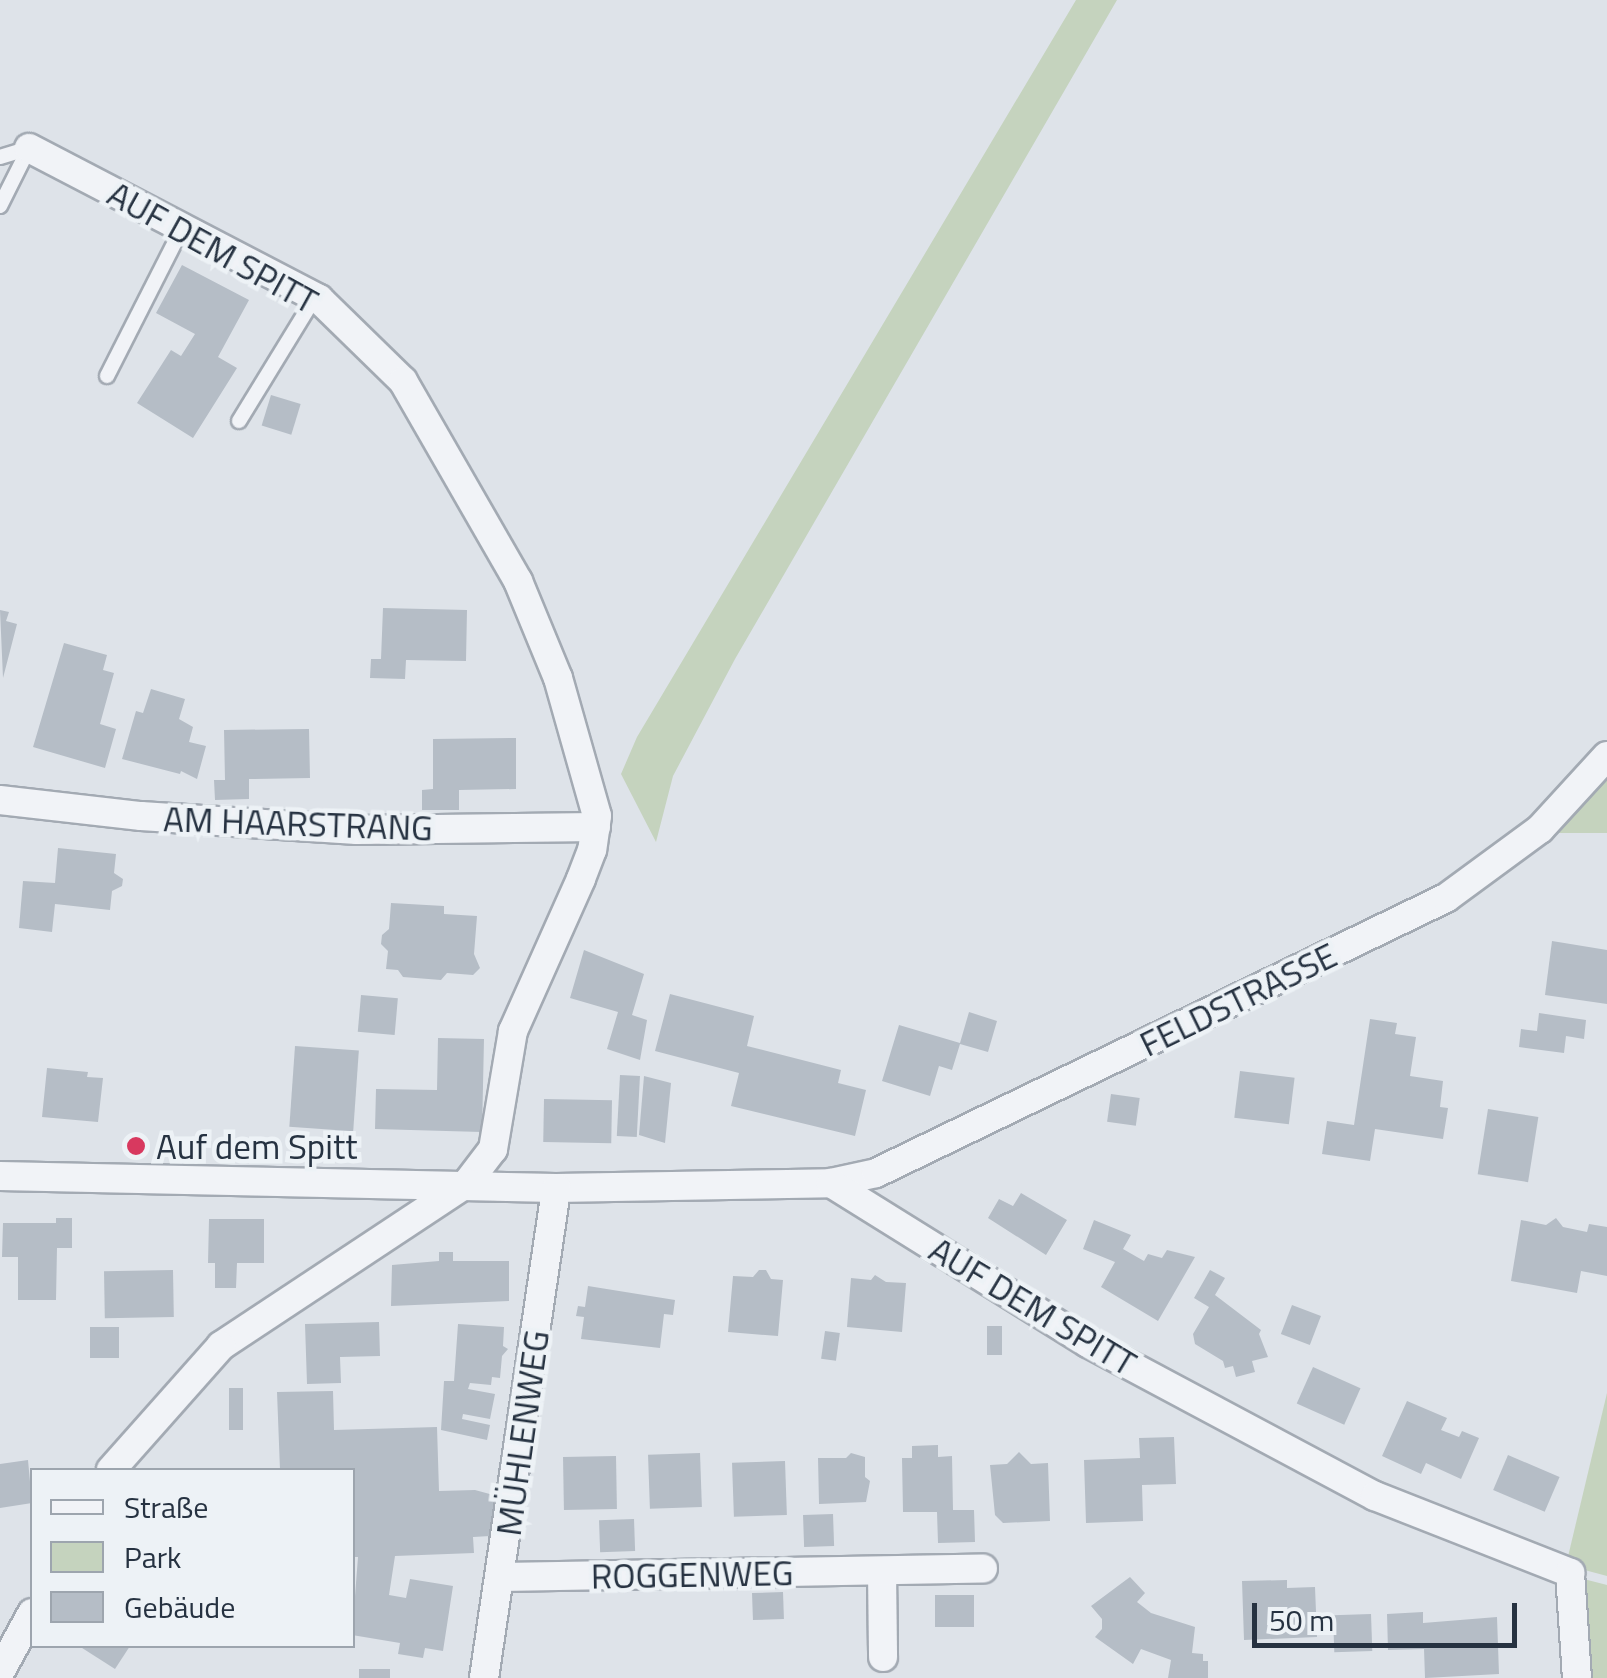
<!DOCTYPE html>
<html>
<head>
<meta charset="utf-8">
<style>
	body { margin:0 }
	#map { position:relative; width:1607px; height:1678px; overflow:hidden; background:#dee3e9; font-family:"Titillium Web",sans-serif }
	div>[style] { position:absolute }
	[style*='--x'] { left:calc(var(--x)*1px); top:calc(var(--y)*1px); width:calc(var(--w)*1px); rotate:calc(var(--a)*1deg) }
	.green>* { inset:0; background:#c5d3be }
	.building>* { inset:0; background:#b5bdc6; transform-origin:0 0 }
	.roads { filter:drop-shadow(2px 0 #a3aab3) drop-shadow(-2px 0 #a3aab3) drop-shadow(0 2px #a3aab3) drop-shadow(0 -2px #a3aab3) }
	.service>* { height:14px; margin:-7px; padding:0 7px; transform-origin:7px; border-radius:7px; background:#f1f3f7 }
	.minor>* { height:28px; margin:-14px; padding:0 14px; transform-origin:14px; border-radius:14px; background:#f1f3f7 }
	.dots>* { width:28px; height:28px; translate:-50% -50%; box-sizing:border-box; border:5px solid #edf2f6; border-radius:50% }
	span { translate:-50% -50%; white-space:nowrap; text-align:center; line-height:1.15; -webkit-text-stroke:9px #edf2f6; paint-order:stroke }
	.street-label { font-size:35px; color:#263241 }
	.poi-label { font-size:35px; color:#263241 }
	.left { translate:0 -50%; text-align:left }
	.legend { position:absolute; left:30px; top:1468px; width:325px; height:180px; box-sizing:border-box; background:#edf2f6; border:2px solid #9da5ae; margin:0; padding:12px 18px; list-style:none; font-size:30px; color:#263241 }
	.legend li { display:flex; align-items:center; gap:20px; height:50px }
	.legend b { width:50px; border:2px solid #9da5ae }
	.scale { position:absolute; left:1252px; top:1603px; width:265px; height:45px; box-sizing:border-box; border:5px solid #263241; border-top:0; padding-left:12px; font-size:30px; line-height:35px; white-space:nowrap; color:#263241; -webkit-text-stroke:8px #edf2f6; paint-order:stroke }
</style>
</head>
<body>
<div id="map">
	<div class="green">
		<div style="clip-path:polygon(1076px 0,1117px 0,735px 659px,673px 776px,656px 842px,621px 774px,637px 737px)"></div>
		<div style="clip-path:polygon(1607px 765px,1607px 833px,1544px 833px)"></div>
		<div style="clip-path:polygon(1607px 1393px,1607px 1576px,1566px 1565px)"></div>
		<div style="clip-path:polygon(1572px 1576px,1607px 1585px,1607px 1678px,1582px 1678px)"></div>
	</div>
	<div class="building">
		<div style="clip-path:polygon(182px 265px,249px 300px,218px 357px,237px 368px,193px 438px,137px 403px,171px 350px,181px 356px,195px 334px,156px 313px)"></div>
		<div style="left:271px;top:395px;width:31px;height:32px;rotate:17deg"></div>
		<div style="clip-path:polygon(383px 608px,467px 610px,466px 661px,406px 660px,405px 679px,370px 678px,371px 659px,381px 659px)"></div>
		<div style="clip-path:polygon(0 610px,9px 612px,6px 621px,17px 624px,3px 678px)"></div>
		<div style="clip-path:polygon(64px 643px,107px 655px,103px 670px,114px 673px,100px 724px,116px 729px,105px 768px,33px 747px)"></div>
		<div style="clip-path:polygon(151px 689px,185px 699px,179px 719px,193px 727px,189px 742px,206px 746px,197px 779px,181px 771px,180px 774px,122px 759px,136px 711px,143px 713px)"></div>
		<div style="clip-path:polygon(309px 729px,310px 778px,249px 779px,249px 799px,215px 800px,214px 780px,225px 780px,224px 730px)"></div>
		<div style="clip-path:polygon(516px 738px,516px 789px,459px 790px,459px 810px,422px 810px,422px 790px,433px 789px,433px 739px)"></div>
		<div style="clip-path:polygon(58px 848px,116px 854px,114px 873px,123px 879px,122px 886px,112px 891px,110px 910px,55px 904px,52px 932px,19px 928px,23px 881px,55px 883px)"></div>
		<div style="clip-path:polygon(391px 903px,444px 906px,444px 914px,477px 916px,474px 954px,480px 968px,473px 975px,447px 973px,441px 980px,403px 977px,398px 970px,386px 969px,388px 951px,381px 944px,382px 935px,389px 929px)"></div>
		<div style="clip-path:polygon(1552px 941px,1607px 950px,1607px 1004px,1545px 995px)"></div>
		<div style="clip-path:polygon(584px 950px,644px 974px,632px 1015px,647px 1020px,640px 1060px,607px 1049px,618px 1012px,570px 998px)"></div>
		<div style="clip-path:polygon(670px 994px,754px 1016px,747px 1046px,841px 1070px,838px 1083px,866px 1090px,855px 1136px,731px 1106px,739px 1073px,655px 1051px)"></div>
		<div style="left:361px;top:995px;width:37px;height:37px;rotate:5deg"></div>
		<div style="clip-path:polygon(969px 1012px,997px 1021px,988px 1052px,960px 1044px,952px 1070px,939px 1066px,930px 1096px,882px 1081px,899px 1025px,960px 1043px)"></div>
		<div style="clip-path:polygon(1539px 1013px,1586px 1020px,1584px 1039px,1566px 1036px,1564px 1053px,1519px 1047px,1521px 1029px,1537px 1031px)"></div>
		<div style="clip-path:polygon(1370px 1019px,1397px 1023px,1395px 1034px,1416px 1037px,1410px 1076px,1443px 1081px,1440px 1107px,1448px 1108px,1443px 1139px,1375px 1129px,1370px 1161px,1322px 1154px,1327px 1121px,1354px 1125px)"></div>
		<div style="clip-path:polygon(438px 1038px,484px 1039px,482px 1132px,375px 1129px,376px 1089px,437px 1090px)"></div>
		<div style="left:295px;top:1046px;width:64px;height:81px;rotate:4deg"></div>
		<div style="clip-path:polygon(47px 1068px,88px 1072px,87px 1077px,103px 1078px,98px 1122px,42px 1117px)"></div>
		<div style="left:1240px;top:1071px;width:55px;height:47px;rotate:7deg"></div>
		<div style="left:620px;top:1075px;width:20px;height:61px;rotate:3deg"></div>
		<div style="clip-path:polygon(644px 1076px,671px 1083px,665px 1143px,639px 1135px)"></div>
		<div style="left:1111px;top:1094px;width:29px;height:28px;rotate:8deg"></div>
		<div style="left:544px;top:1099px;width:68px;height:43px;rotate:1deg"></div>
		<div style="left:1488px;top:1109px;width:51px;height:66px;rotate:9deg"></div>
		<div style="clip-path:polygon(1021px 1193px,1067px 1220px,1046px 1255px,988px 1218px,999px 1199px,1013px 1206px)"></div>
		<div style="clip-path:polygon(56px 1218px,72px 1218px,72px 1248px,57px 1248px,56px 1300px,18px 1300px,18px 1257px,2px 1257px,3px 1223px,56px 1223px)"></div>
		<div style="clip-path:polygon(1556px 1218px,1563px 1227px,1587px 1232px,1589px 1224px,1607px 1227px,1607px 1276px,1581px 1271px,1577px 1293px,1511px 1281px,1521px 1220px,1546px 1225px)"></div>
		<div style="clip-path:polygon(209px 1219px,264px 1219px,264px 1263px,237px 1263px,236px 1288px,215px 1288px,215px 1263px,208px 1263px)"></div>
		<div style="clip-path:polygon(1094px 1220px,1131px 1235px,1123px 1249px,1144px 1261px,1148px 1254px,1162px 1258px,1167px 1250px,1195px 1257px,1158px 1321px,1101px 1287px,1115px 1262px,1083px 1249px)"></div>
		<div style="clip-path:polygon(439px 1252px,453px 1252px,453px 1261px,509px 1261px,509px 1301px,391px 1306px,392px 1265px,439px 1261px)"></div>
		<div style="left:173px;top:1270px;width:47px;height:69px;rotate:89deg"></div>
		<div style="clip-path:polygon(759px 1270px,766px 1270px,771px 1279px,783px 1280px,778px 1336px,728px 1332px,733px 1276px,753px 1277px)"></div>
		<div style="clip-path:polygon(1210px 1270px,1225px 1278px,1215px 1295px,1261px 1330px,1259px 1334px,1268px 1357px,1252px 1361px,1255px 1372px,1236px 1377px,1233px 1366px,1225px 1368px,1223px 1361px,1195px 1344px,1193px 1334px,1209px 1307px,1194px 1298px)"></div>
		<div style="clip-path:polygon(875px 1275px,886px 1282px,906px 1283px,902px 1332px,847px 1327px,851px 1278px,871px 1280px)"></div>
		<div style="clip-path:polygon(588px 1286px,675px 1300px,673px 1315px,664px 1314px,660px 1348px,581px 1339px,584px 1317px,576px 1316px,578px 1306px,585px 1307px)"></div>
		<div style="left:1292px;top:1305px;width:31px;height:31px;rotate:21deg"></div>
		<div style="clip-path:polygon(379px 1322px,380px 1356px,340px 1357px,341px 1383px,307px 1384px,305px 1324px)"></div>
		<div style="clip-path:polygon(458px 1324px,504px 1327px,503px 1346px,508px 1349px,502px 1356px,500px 1378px,492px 1377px,491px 1385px,470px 1383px,468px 1389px,495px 1394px,490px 1419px,463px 1414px,462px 1419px,490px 1425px,487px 1440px,441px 1430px,444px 1381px,454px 1381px)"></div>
		<div style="left:987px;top:1326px;width:15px;height:29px"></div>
		<div style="left:90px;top:1327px;width:29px;height:31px"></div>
		<div style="left:825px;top:1331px;width:15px;height:28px;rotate:8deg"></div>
		<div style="left:1313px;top:1367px;width:52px;height:40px;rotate:24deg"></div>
		<div style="left:229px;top:1388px;width:14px;height:42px"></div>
		<div style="clip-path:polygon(333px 1391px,334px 1430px,437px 1427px,439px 1491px,475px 1490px,497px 1496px,490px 1536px,473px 1537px,474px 1553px,395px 1556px,389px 1595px,406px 1598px,410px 1579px,453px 1586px,443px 1651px,425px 1648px,423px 1658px,398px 1654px,400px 1643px,352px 1635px,358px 1557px,352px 1557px,352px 1470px,280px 1470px,277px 1392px)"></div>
		<div style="clip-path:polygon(1407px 1401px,1447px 1418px,1441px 1430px,1459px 1437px,1462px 1431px,1479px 1438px,1461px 1479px,1426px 1463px,1421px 1474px,1382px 1456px)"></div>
		<div style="clip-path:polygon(1174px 1437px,1176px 1484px,1142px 1485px,1143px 1521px,1086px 1523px,1084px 1460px,1140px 1458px,1139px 1438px)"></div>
		<div style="clip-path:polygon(938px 1445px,938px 1457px,952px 1456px,953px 1510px,974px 1510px,975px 1542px,938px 1543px,937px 1512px,903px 1512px,902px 1458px,912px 1458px,912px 1446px)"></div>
		<div style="clip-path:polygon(1019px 1452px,1031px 1464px,1048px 1463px,1050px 1521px,1003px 1523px,995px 1515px,990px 1465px,1007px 1464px)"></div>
		<div style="left:700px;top:1453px;width:54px;height:52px;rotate:88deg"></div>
		<div style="clip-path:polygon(851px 1453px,865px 1457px,865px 1477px,870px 1481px,866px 1502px,819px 1504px,818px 1458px,846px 1458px)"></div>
		<div style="left:1508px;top:1455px;width:56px;height:38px;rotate:23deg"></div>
		<div style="left:616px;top:1456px;width:53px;height:53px;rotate:89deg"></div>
		<div style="clip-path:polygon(28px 1460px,32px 1503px,0 1508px,0 1464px)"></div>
		<div style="left:785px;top:1461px;width:54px;height:53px;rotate:88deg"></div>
		<div style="left:833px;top:1514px;width:32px;height:30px;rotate:88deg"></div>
		<div style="left:634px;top:1519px;width:32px;height:35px;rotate:88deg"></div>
		<div style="clip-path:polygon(1130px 1577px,1145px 1593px,1137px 1602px,1151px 1613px,1195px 1627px,1192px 1653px,1203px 1654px,1203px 1661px,1208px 1661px,1208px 1678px,1168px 1678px,1171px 1660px,1141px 1649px,1133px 1664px,1095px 1637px,1102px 1629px,1102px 1619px,1091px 1606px)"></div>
		<div style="clip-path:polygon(1287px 1580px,1287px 1588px,1315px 1587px,1317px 1637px,1244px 1640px,1242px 1581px)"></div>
		<div style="left:783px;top:1592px;width:27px;height:31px;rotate:88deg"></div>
		<div style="left:974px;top:1595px;width:32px;height:39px;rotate:90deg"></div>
		<div style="clip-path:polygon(1423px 1612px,1423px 1623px,1497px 1617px,1499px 1674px,1425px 1678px,1424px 1649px,1388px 1650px,1387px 1614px)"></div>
		<div style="left:1371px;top:1614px;width:37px;height:38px;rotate:88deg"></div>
		<div style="clip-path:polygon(79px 1646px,130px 1646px,115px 1669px)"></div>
		<div style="left:390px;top:1669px;width:9px;height:31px;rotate:90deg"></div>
	</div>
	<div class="roads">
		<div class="service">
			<div style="--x:0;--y:157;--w:30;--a:-17"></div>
			<div style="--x:0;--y:206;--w:65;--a:-63.4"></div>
			<div style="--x:107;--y:376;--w:166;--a:-63.1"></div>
			<div style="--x:239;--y:421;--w:145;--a:-58.5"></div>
		</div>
		<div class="minor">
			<div style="--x:29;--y:148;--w:327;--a:27.5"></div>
			<div style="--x:319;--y:299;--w:117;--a:44.3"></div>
			<div style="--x:403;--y:381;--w:231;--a:60.1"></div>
			<div style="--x:518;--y:581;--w:105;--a:67.6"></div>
			<div style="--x:558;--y:678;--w:143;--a:74.2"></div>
			<div style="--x:597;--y:816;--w:34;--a:98"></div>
			<div style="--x:592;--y:850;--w:31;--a:111"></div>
			<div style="--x:581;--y:879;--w:167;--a:114.1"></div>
			<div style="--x:513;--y:1031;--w:120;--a:99.6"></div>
			<div style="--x:493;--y:1149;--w:43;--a:127.4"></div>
			<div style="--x:467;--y:1183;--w:295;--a:146.5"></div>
			<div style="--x:221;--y:1346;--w:166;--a:131.6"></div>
			<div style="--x:0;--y:800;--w:142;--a:6.5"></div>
			<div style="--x:141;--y:816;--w:216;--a:3.7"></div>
			<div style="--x:357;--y:830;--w:239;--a:-0.7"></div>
			<div style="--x:0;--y:1176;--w:556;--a:1.24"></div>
			<div style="--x:556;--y:1188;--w:275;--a:-1"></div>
			<div style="--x:831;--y:1183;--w:46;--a:-12.5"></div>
			<div style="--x:876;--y:1173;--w:633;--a:-25.76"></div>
			<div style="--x:1446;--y:898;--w:117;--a:-36.3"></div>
			<div style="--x:1540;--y:829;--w:99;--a:-47.5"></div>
			<div style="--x:831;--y:1183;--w:303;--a:31.9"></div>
			<div style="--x:1088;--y:1343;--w:325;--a:28.1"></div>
			<div style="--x:1375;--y:1496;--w:210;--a:21.5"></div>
			<div style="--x:1570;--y:1573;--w:105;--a:86.2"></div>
			<div style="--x:882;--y:1571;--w:86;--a:89.3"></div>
			<div style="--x:502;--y:1577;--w:481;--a:-1"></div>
			<div style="--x:0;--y:1672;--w:67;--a:-61.5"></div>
			<div style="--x:484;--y:1678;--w:495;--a:-81.6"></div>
		</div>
	</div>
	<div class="dots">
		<div style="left:136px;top:1146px;background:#d8395f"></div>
	</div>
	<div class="street-label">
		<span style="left:213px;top:247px;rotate:29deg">AUF DEM SPITT</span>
		<span style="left:298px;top:823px;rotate:2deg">AM HAARSTRANG</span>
		<span style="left:1238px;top:999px;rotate:-26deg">FELDSTRASSE</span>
		<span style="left:1033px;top:1306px;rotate:31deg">AUF DEM SPITT</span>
		<span style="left:522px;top:1433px;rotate:-82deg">MÜHLENWEG</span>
		<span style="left:692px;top:1574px;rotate:-1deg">ROGGENWEG</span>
	</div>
	<div class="poi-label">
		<span class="left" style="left:156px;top:1146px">Auf dem Spitt</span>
	</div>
	<ul class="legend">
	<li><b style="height:12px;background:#f1f3f7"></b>Straße</li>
	<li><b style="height:28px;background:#c5d3be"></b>Park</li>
	<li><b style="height:28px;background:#b5bdc6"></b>Gebäude</li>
	</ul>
	<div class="scale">50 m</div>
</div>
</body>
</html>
